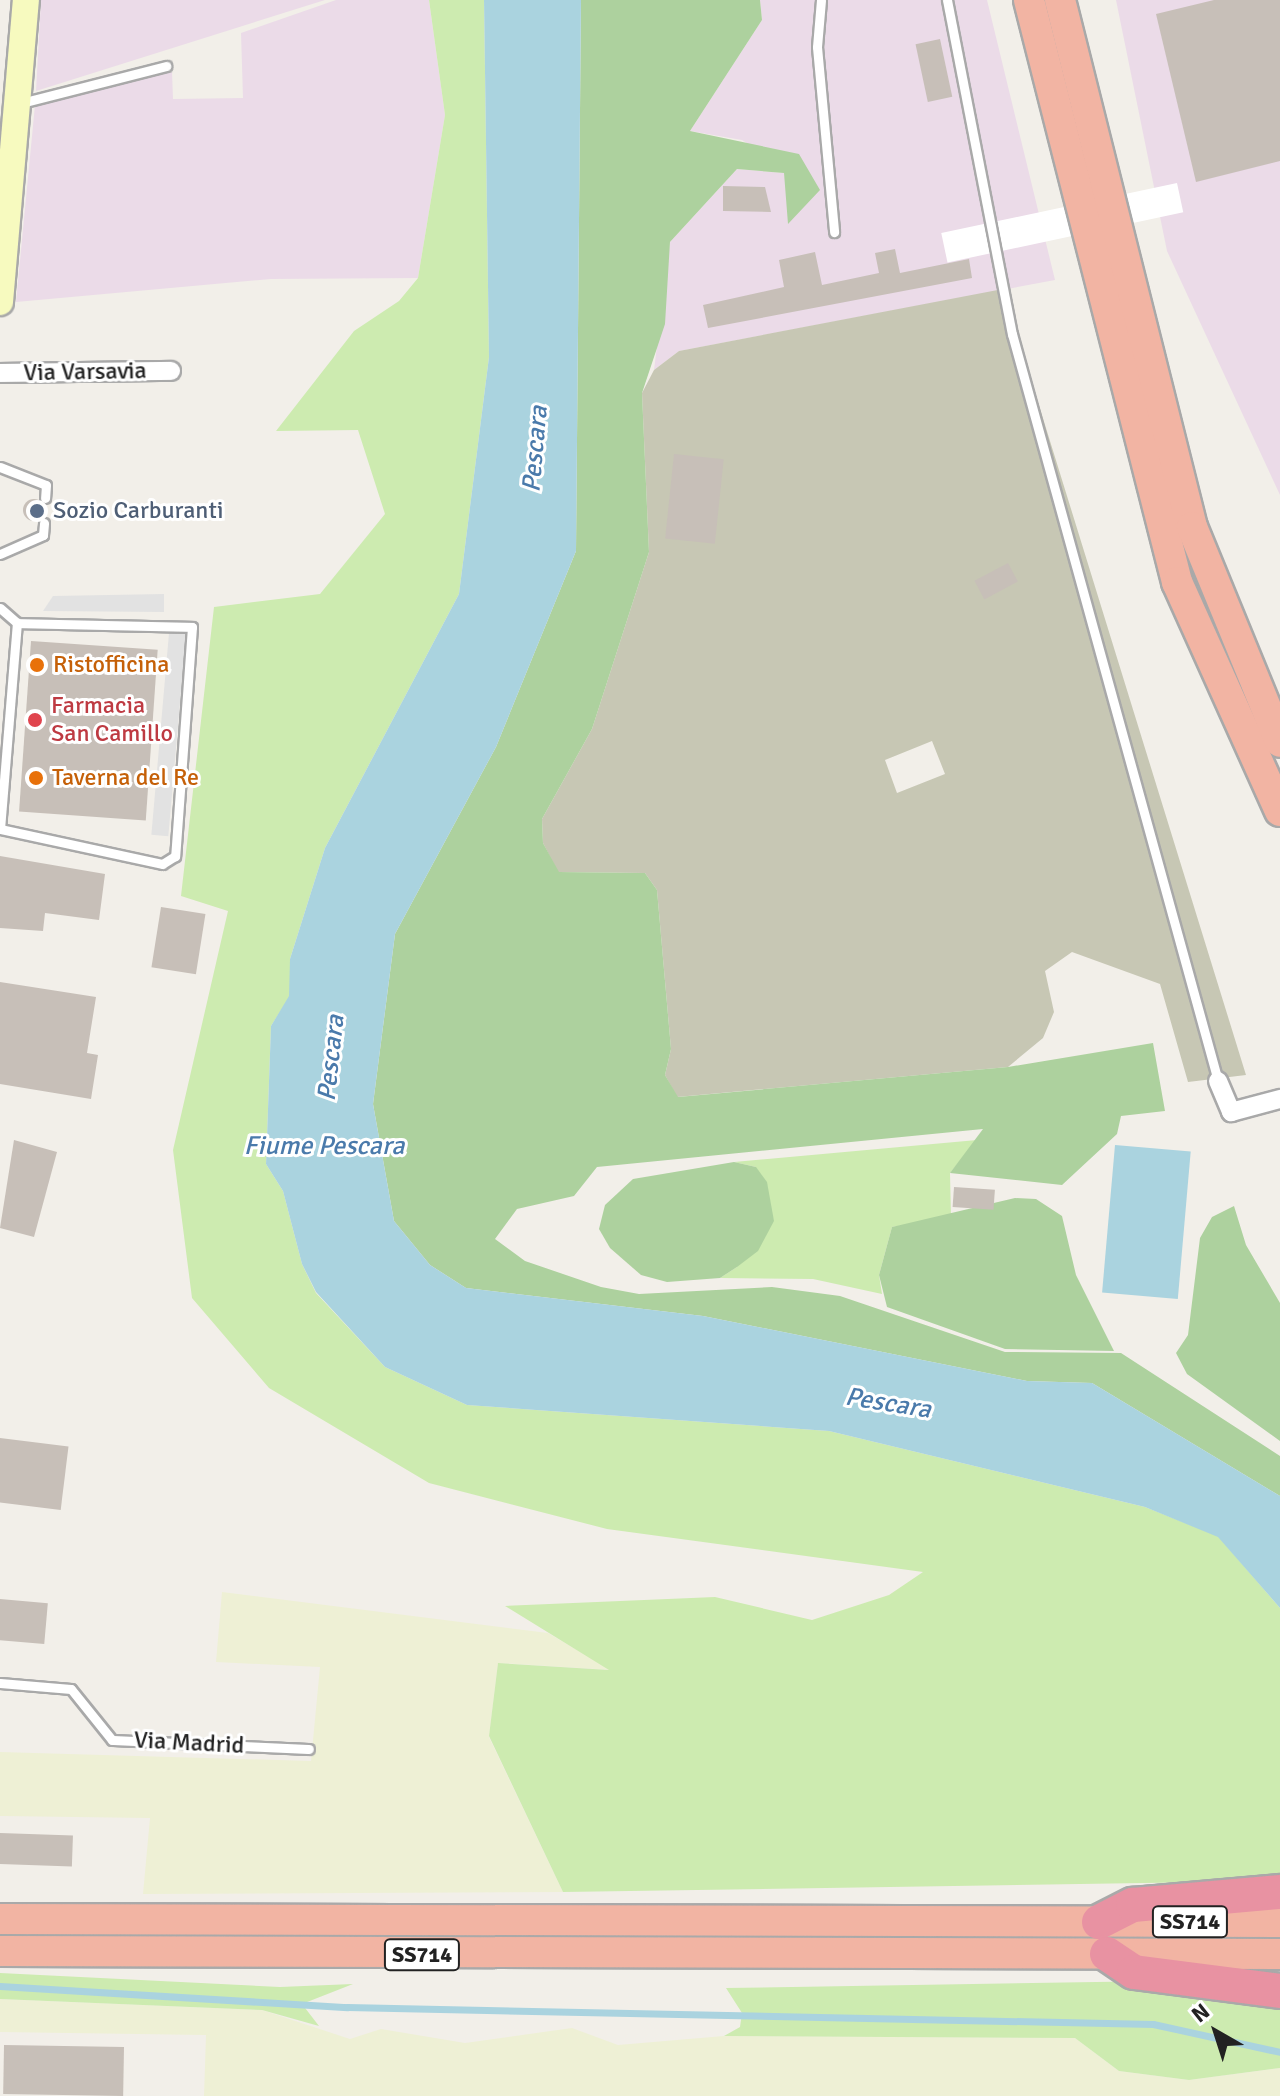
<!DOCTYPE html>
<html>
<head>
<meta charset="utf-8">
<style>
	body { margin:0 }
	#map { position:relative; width:1280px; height:2096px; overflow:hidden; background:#f2efe9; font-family:Signika,sans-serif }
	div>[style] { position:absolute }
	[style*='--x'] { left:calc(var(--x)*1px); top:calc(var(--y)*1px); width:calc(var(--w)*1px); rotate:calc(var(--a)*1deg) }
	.industrial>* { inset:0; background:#ebdbe8 }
	.construction>* { inset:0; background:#c7c7b4 }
	.farmland>* { inset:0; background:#eef0d5 }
	.grass>* { inset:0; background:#cdebb0 }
	.forest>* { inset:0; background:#add19e }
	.parking>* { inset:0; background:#e2e2e2; transform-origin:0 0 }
	.water>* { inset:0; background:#aad3df; transform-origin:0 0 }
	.pier>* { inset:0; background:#fff; transform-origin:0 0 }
	.stream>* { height:7px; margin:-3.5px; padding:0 3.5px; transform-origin:3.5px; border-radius:3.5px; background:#aad3df }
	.building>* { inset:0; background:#c7bfb8; transform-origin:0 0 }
	.round { border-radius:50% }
	.roads { filter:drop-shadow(2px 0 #a9a9a9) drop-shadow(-2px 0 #a9a9a9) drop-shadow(0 2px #a9a9a9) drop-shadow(0 -2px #a9a9a9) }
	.service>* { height:9px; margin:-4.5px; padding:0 4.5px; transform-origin:4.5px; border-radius:4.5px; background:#fff }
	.minor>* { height:18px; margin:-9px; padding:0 9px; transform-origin:9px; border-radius:9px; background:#fff }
	.secondary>* { height:26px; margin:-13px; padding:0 13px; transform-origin:13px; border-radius:13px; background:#f7fabf }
	.trunk>* { height:30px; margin:-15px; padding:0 15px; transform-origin:15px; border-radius:15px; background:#f2b4a3 }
	.motorway>* { height:34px; margin:-17px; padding:0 17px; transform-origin:17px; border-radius:17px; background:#e892a2 }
	.dots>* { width:22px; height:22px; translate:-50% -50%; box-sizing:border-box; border:4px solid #fff; border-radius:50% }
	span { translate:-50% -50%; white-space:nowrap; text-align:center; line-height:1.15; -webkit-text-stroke:6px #fff; paint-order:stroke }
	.shield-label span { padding:2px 6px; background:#fff; border:2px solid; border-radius:6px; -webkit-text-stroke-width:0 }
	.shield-label { font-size:22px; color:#222; font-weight:700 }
	.street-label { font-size:24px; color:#222 }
	.service-label { font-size:24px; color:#4e5e75 }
	.left { translate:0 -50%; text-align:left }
	.food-label { font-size:24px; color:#c56008 }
	.health-label { font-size:24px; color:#be3a42 }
	.water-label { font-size:26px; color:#4a7aab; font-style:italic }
	.north { position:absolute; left:1176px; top:1992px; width:80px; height:80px; -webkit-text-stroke:6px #fff; paint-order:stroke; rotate:321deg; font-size:22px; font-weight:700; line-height:32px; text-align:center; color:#222 }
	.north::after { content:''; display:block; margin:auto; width:28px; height:36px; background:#222; clip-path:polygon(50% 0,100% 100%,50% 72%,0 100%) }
</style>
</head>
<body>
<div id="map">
	<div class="industrial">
		<div style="clip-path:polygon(41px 0,325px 0,36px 91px)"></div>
		<div style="clip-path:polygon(336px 0,429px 0,445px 115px,418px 278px,271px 279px,16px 302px,35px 105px,172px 72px,173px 99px,243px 98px,241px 33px)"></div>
		<div style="clip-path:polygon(760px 0,987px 0,1055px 280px,679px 351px,654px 370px,670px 242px,737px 169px,784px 173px,820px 190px,742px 140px,690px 131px,762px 20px)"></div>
		<div style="clip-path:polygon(1116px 0,1280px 0,1280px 495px,1167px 251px)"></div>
	</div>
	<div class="construction">
		<div style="clip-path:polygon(evenodd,1003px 289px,1246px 1075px,1188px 1082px,1160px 984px,1072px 952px,1045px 971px,1054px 1012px,1043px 1038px,1008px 1067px,677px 1097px,665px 1075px,671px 1049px,657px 890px,645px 873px,558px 872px,543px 843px,542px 819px,592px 729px,649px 552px,642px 393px,654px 370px,679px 351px,1003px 289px,932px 741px,945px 774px,897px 793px,885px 760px,932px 741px)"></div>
	</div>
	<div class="farmland">
		<div style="clip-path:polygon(222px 1592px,548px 1633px,611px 1670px,498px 1663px,489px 1737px,563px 1892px,143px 1894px,150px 1818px,0 1816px,0 1752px,311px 1761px,320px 1667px,216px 1662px)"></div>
		<div style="clip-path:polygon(0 1999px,262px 2010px,350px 2039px,381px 2029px,465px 2043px,572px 2028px,618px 2045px,724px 2036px,1075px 2038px,1119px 2071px,1189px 2080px,1280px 2068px,1280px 2096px,204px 2096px,206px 2035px,0 2032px)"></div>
	</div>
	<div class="grass">
		<div style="clip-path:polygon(429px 0,484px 0,489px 357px,459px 594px,325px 848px,290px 959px,290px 996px,271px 1026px,266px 1164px,283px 1191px,302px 1264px,316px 1293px,385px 1367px,467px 1405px,829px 1431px,1145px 1507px,1218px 1536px,1280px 1608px,1280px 1881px,563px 1892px,489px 1736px,498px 1663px,609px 1670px,505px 1606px,715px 1597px,812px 1620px,889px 1595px,923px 1572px,607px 1529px,429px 1483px,269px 1388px,192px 1298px,173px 1150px,228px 911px,181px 896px,214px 607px,320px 594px,385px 514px,358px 430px,276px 431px,354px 331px,399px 301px,418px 278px,445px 115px)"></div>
		<div style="clip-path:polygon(977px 1140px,950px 1173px,951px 1217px,892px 1227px,879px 1275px,882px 1294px,813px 1279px,720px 1278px,737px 1267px,756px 1167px,734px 1162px)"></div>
		<div style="clip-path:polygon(0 1973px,280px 1987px,353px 1984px,302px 2004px,319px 2026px,262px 2010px,0 1999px)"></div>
		<div style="clip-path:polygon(1280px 1979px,1280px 2068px,1189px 2080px,1119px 2071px,1075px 2038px,724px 2036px,740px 2027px,742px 2013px,726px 1988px)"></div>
	</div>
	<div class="forest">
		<div style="clip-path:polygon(581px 0,760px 0,762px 20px,690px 131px,799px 154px,820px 190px,788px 224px,784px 173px,737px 169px,670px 242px,665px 324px,642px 393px,649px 552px,592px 729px,542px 819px,543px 843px,559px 872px,645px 873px,657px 890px,671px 1049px,665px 1075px,678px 1097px,1008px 1067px,1153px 1043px,1165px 1111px,1121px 1116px,1117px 1134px,1062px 1185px,950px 1173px,983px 1129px,597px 1167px,574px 1196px,517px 1209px,495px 1239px,525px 1261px,601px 1287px,639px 1294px,772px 1287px,840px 1296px,1005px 1352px,1121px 1353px,1280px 1456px,1280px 1496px,1092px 1383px,1027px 1381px,703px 1316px,466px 1288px,430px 1265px,394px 1221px,373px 1104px,395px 934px,496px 747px,576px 551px)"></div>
		<div style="clip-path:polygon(734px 1162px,756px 1167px,767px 1182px,774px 1221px,758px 1251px,737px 1267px,720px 1278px,667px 1282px,641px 1275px,610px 1248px,599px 1229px,605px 1205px,633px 1179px)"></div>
		<div style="clip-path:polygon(1015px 1198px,1036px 1199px,1062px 1216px,1076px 1275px,1114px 1351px,1005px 1349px,887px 1307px,879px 1275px,892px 1227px)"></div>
		<div style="clip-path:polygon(1234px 1206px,1246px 1245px,1280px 1303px,1280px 1441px,1187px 1374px,1176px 1353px,1188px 1335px,1200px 1238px,1212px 1217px)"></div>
	</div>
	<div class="parking">
		<div style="clip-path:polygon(164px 594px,164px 612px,43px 611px,53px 596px)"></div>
		<div style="left:186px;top:634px;width:203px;height:17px;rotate:95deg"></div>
	</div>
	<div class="water">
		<div style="clip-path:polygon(484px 0,581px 0,576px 551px,496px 747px,395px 934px,373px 1104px,394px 1221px,430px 1265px,466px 1288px,703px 1316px,1027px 1381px,1092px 1383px,1280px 1496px,1280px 1608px,1218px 1537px,1145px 1507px,829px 1431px,467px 1405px,385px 1367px,316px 1292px,302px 1264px,283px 1191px,266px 1164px,271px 1026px,289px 996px,290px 959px,325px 848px,459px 594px,489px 357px)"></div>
		<div style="left:1115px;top:1145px;width:76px;height:148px;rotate:5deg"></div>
	</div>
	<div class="pier">
		<div style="left:1177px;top:183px;width:30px;height:241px;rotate:78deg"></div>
	</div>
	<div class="stream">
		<div style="--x:0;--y:1986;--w:348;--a:3.5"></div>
		<div style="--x:347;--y:2007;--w:806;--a:1.21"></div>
		<div style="--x:1153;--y:2024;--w:130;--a:12.4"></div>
	</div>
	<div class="building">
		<div style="clip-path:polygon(1214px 0,1280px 0,1280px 161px,1196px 182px,1156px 14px)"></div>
		<div style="left:940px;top:39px;width:59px;height:25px;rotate:78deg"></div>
		<div style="clip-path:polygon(723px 186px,765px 187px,771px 212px,723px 211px)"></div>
		<div style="clip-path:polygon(895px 249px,900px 273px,969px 259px,972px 278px,708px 328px,703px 305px,784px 287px,779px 260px,815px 252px,822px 285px,879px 273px,875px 253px)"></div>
		<div style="left:674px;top:454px;width:50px;height:85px;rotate:6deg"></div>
		<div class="round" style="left:23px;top:499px;width:22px;height:22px"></div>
		<div style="left:1008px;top:563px;width:21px;height:38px;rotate:62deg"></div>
		<div style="left:31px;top:641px;width:127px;height:171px;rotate:4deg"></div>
		<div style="clip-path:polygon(0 856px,105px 874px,99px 920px,45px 913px,43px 931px,0 928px)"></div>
		<div style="left:161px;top:907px;width:45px;height:61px;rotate:9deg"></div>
		<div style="clip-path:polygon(0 982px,96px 997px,87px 1053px,98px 1055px,91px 1099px,0 1084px)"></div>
		<div style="clip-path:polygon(14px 1140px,57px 1152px,34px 1237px,0 1228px)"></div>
		<div style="left:954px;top:1187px;width:41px;height:20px;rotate:4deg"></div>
		<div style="left:0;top:1438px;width:69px;height:64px;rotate:7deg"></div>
		<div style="left:0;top:1599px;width:48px;height:41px;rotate:5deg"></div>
		<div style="left:0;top:1833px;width:73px;height:31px;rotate:2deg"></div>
		<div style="left:124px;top:2047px;width:49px;height:120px;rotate:91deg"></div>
	</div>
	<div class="roads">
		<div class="service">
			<div style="--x:821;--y:0;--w:47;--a:94.9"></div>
			<div style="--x:817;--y:47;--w:186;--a:84.7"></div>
			<div style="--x:947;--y:0;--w:340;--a:79"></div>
			<div style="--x:1012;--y:334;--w:775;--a:74.58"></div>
			<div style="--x:21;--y:103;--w:150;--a:-14.3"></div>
			<div style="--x:0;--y:467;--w:49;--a:21.4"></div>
			<div style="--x:46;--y:485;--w:13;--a:94"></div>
			<div style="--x:0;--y:554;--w:47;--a:-23.8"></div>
			<div style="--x:43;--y:535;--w:12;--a:-85"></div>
			<div style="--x:0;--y:608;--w:23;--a:41"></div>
			<div style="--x:17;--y:623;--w:175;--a:1.3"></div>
			<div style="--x:192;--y:627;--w:230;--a:94.2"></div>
			<div style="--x:175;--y:856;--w:15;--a:148"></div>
			<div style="--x:162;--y:864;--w:166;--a:-167.8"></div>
			<div style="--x:0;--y:829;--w:207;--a:-85.3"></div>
			<div style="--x:0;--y:1683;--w:71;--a:4.8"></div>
			<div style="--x:71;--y:1689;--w:65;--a:51.2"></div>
			<div style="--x:112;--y:1740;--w:197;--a:2.6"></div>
		</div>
		<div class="minor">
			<div style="--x:0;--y:373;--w:171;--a:-0.7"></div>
			<div style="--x:1218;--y:1081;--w:34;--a:67"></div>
			<div style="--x:1231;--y:1112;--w:51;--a:-14.9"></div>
		</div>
		<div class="secondary">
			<div style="--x:0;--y:302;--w:303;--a:-85.1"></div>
		</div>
		<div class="trunk">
			<div style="--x:1029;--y:0;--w:601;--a:75.73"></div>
			<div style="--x:1177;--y:582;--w:251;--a:65.8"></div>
			<div style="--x:1060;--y:0;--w:543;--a:75.94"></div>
			<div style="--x:1192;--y:527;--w:232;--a:67.7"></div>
			<div style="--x:0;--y:1919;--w:1280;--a:0.13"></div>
			<div style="--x:0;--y:1951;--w:1280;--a:0.13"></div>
		</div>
		<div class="motorway">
			<div style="--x:1099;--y:1922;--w:38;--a:-27"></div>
			<div style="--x:1133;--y:1905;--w:148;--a:-5.1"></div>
			<div style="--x:1107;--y:1954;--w:32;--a:34"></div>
			<div style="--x:1134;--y:1972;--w:147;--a:7.4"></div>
		</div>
	</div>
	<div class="dots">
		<div style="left:37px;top:511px;background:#5c6f8a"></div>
		<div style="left:37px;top:665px;background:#e8710a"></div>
		<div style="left:35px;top:720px;background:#e0444e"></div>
		<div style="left:36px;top:778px;background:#e8710a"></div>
	</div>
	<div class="shield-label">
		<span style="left:1190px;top:1922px">SS714</span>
		<span style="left:422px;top:1955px">SS714</span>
	</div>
	<div class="street-label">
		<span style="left:85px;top:372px;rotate:-1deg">Via Varsavia</span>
		<span style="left:189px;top:1743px;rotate:3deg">Via Madrid</span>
	</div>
	<div class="service-label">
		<span class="left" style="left:53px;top:511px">Sozio Carburanti</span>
	</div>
	<div class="food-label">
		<span class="left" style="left:53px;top:665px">Ristofficina</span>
		<span class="left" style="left:52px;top:778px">Taverna del Re</span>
	</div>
	<div class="health-label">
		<span class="left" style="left:51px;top:720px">Farmacia<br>San Camillo</span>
	</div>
	<div class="water-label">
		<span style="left:536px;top:449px;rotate:-85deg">Pescara</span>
		<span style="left:332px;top:1058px;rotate:-84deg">Pescara</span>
		<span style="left:324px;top:1147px">Fiume Pescara</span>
		<span style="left:888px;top:1404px;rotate:9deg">Pescara</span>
	</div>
	<div class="north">N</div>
</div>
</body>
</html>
